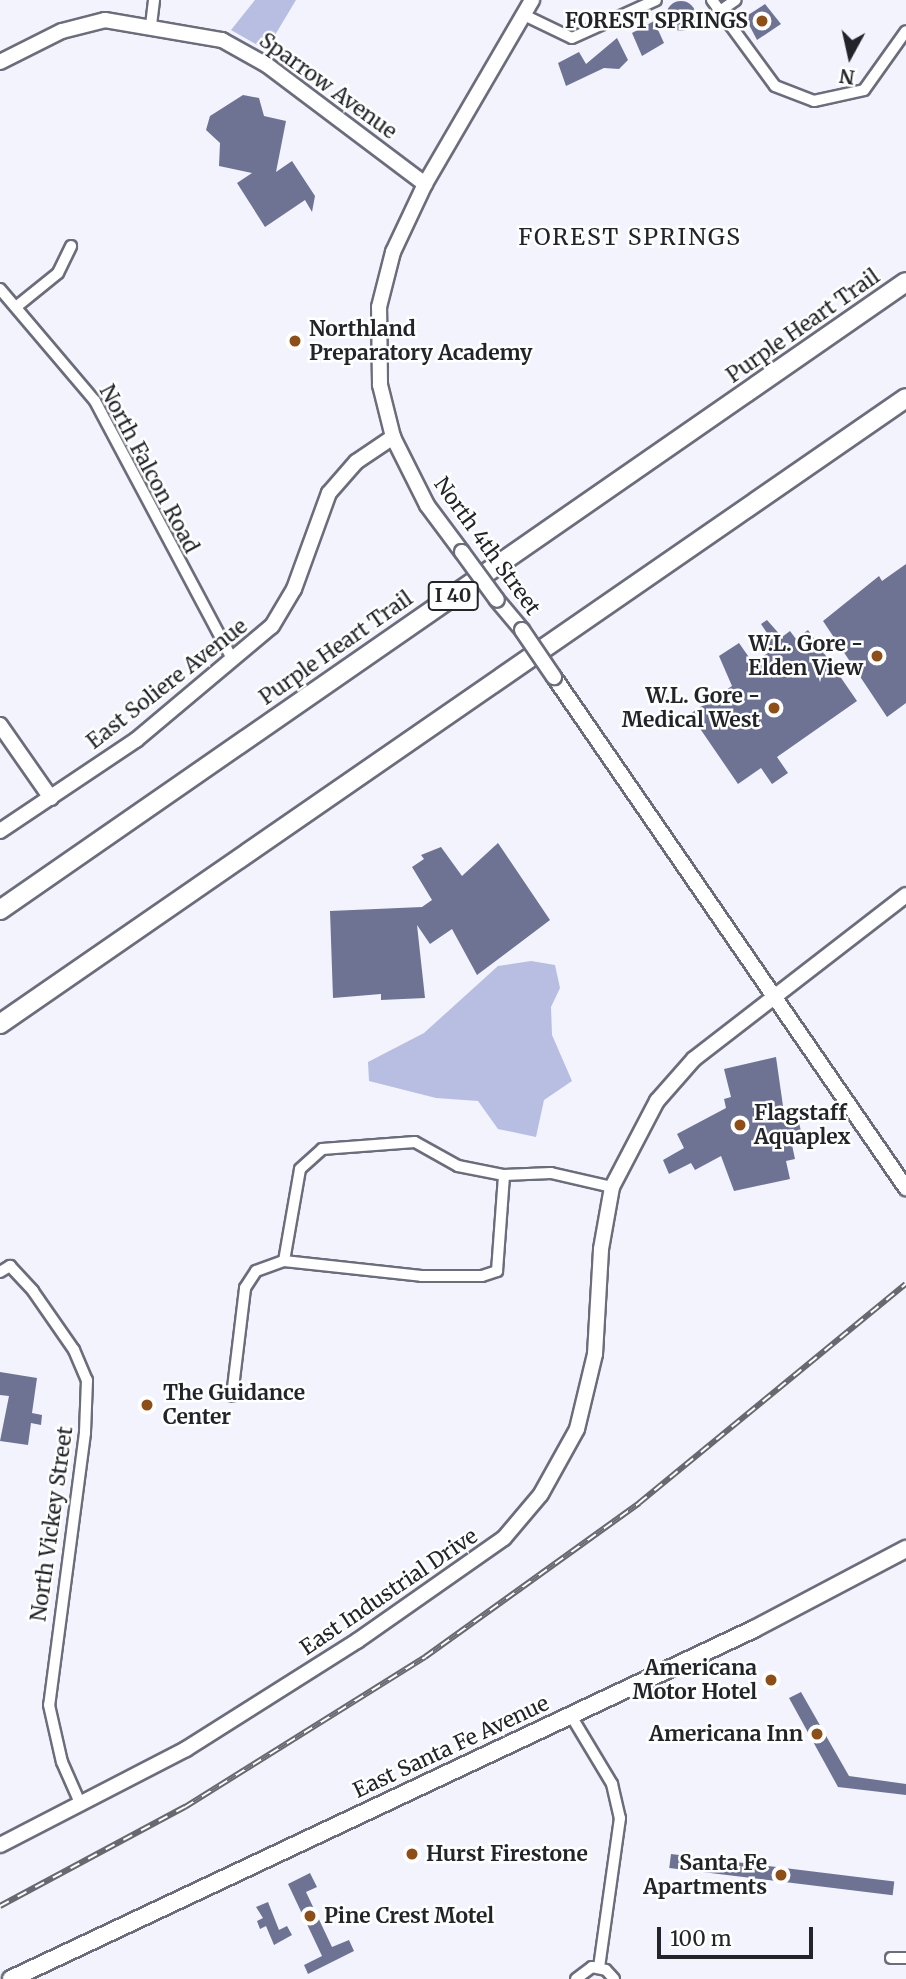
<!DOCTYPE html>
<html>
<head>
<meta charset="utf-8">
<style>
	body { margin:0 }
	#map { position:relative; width:906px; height:1979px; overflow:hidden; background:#f2f3fd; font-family:Merriweather,serif }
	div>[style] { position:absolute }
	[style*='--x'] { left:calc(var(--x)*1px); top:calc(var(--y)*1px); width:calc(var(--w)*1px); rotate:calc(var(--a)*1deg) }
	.forest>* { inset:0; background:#b8bde2 }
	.building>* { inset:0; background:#6e7394; transform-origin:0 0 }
	.round { border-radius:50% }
	.roads { filter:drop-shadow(2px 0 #6b6d7b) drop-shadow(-2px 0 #6b6d7b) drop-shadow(0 2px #6b6d7b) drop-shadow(0 -2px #6b6d7b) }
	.street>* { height:10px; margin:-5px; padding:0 5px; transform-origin:5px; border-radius:5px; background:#fff }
	.secondary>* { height:14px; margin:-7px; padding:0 7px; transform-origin:7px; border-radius:7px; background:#fff }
	.primary>* { height:16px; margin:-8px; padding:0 8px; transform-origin:8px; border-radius:8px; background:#fff }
	.highway>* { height:18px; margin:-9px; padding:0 9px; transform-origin:9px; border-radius:9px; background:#fff }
	.rail>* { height:6px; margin-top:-3px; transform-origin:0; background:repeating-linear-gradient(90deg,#fff 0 10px,#686970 0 20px); box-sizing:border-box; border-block:2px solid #686970 }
	.bridges { filter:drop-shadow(2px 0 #6b6d7b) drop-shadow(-2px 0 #6b6d7b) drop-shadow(0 2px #6b6d7b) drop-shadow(0 -2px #6b6d7b) }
	.secondary-bridge>* { height:14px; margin:-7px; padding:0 7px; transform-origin:7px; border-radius:7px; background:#fff }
	.dots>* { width:19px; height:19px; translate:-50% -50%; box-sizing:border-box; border:4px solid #fff; border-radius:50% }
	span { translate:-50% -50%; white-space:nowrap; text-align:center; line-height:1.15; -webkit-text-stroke:5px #fff; paint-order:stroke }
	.shield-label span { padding:2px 5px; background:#fff; border:2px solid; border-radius:5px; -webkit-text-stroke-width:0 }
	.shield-label { font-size:19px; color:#232429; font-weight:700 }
	.poi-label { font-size:21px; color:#232429; font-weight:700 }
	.right { translate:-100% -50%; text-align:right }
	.left { translate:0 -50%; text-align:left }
	.street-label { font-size:21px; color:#232429 }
	.neighbourhood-label { font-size:23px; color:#232429; letter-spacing:2px }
	.north { position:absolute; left:815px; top:21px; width:70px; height:70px; -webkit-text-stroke:5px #fff; paint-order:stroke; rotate:188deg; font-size:19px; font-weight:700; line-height:28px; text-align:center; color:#232429 }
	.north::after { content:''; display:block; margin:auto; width:24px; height:32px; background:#232429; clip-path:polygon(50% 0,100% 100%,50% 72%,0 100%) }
	.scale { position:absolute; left:657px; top:1927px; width:156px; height:32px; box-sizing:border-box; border:4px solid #232429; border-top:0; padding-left:9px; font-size:21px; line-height:24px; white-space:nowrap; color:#232429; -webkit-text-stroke:5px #fff; paint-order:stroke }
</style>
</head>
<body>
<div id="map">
	<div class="forest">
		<div style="clip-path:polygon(255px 0,296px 0,266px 50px,231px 30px)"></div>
		<div style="clip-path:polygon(531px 961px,555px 965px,560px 988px,551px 1007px,552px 1035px,572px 1081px,544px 1100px,536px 1137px,498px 1129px,478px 1101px,436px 1098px,369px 1081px,368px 1062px,424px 1033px,498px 966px)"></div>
	</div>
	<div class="building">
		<div class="round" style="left:666px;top:1px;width:30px;height:30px"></div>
		<div style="clip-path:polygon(765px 4px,781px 24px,757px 40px,745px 17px)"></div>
		<div style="clip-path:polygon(654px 21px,664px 43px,642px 56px,632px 33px)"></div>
		<div style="clip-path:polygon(617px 38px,628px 60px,619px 69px,604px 68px,566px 86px,558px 63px,579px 52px,586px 64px)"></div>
		<div style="clip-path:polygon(243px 95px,259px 98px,264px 116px,286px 121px,276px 172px,292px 161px,315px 196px,312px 212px,305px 200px,265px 227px,237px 183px,252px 173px,219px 166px,220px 143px,206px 130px,210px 116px)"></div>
		<div style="clip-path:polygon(906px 564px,906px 703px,887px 717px,823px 621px,879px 576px,882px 581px)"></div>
		<div style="clip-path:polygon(767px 620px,782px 637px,790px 631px,796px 639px,808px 630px,857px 701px,777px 757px,788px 773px,772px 784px,761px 768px,738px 784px,690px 714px,732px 686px,719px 656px,739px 643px,753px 663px,768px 653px,763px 644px,771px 639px,761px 624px)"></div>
		<div style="clip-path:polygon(498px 843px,550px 920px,477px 975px,452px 929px,430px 944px,417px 925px,425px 998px,381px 1000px,381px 994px,333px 998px,330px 911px,422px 907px,432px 900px,412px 867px,424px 859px,421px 855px,441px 847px,462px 876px)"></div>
		<div style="clip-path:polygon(776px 1057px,786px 1127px,799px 1123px,804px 1143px,792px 1145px,795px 1159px,786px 1161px,790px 1179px,734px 1191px,721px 1156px,695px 1170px,691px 1163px,669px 1174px,663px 1160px,684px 1148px,677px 1134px,726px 1108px,724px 1099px,731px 1097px,724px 1069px)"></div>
		<div style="clip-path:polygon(0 1372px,37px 1378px,32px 1413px,42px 1415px,41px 1425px,31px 1423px,28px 1445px,0 1441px,9px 1396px,0 1395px)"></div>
		<div style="clip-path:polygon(801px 1692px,849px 1776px,906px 1784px,906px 1795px,838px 1787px,789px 1698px)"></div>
		<div style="left:671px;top:1854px;width:225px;height:14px;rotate:7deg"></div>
		<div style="clip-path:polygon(310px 1873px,317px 1887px,306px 1892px,332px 1947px,349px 1940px,354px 1951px,308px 1974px,304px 1965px,322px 1956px,288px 1884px)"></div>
		<div style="clip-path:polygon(268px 1902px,279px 1930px,287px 1926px,292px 1935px,274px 1945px,266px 1926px,260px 1929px,257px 1921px,263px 1918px,256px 1907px)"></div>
	</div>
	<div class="roads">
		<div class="street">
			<div style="--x:712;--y:0;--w:14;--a:54"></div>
			<div style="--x:720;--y:11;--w:19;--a:-35"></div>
			<div style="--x:720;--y:11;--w:93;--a:53.7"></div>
			<div style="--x:775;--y:86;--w:42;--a:21"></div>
			<div style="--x:814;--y:101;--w:51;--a:-12.4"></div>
			<div style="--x:864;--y:90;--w:72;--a:-54.6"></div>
			<div style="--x:524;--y:15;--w:53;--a:25.6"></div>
			<div style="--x:572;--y:38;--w:92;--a:-24.3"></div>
			<div style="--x:151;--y:25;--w:25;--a:-83"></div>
			<div style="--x:0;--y:289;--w:147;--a:49.7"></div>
			<div style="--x:95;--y:401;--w:293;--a:62"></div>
			<div style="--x:16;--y:307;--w:54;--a:-39"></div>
			<div style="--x:58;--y:273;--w:30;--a:-64"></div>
			<div style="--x:284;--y:1261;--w:93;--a:-80.1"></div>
			<div style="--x:300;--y:1169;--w:30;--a:-42"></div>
			<div style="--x:322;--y:1149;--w:93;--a:-4.3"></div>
			<div style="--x:415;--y:1142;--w:49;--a:29.2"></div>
			<div style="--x:458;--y:1166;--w:47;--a:11.1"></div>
			<div style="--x:504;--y:1175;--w:47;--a:-2.4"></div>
			<div style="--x:551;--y:1173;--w:63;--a:12.9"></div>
			<div style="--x:0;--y:1272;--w:12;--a:-31"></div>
			<div style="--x:10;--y:1266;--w:34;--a:47"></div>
			<div style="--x:33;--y:1291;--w:72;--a:55.2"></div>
			<div style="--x:74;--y:1350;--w:33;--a:67"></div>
			<div style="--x:87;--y:1380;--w:53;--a:92.2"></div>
			<div style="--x:85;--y:1433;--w:274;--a:97.5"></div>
			<div style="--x:49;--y:1705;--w:58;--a:77.2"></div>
			<div style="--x:62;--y:1762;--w:47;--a:66.2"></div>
			<div style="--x:232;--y:1396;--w:109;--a:-83.1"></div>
			<div style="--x:245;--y:1288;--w:20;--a:-57"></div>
			<div style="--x:256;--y:1271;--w:30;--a:-20"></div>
			<div style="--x:284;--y:1261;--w:138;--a:6.2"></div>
			<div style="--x:421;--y:1276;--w:61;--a:0"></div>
			<div style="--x:482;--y:1276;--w:16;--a:-18"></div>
			<div style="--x:497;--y:1271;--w:96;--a:-85.8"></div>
			<div style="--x:570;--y:1714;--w:82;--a:59"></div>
			<div style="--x:612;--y:1784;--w:35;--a:77"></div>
			<div style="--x:620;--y:1818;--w:150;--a:98"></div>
			<div style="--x:891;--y:1958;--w:15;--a:0"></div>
			<div style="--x:576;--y:1979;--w:20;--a:-37"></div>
			<div style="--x:592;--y:1967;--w:14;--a:12"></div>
			<div style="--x:606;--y:1970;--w:12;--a:48"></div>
		</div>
		<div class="secondary">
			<div style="--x:0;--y:62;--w:69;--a:-26.6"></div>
			<div style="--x:62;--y:31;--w:44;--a:-14.3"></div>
			<div style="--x:105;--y:20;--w:119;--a:9.7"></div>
			<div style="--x:222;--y:40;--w:51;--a:29.1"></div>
			<div style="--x:267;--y:65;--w:198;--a:37"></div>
			<div style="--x:462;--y:552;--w:59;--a:-126.7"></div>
			<div style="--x:427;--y:505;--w:76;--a:-116.6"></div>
			<div style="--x:393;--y:437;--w:54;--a:-104"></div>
			<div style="--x:380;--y:385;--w:78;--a:-90.7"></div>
			<div style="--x:379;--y:307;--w:57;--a:-75.7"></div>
			<div style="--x:393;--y:252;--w:75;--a:-64.8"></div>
			<div style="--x:425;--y:184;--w:213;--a:-59.8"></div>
			<div style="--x:497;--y:600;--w:39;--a:50"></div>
			<div style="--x:554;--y:677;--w:621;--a:55.44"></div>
			<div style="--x:0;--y:725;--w:89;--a:55.1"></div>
			<div style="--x:0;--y:831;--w:164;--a:-33.8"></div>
			<div style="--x:136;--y:740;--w:177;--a:-40"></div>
			<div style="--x:272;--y:626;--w:43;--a:-59.3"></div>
			<div style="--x:294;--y:589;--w:102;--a:-70"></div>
			<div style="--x:329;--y:493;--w:41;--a:-48.9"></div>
			<div style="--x:356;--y:462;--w:45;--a:-34"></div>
			<div style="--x:0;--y:1845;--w:209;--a:-27.3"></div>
			<div style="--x:186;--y:1749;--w:202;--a:-32.3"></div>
			<div style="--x:357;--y:1641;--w:179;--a:-35"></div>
			<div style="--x:504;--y:1538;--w:57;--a:-49.9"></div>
			<div style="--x:541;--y:1494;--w:74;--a:-61"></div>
			<div style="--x:577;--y:1429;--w:77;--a:-76.5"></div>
			<div style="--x:595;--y:1354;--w:105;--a:-86.7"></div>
			<div style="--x:601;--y:1249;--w:63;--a:-79.9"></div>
			<div style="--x:612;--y:1187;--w:97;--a:-62.4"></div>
			<div style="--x:657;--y:1101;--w:56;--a:-48.6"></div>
			<div style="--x:694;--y:1059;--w:268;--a:-37.7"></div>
		</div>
		<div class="primary">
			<div style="--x:11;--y:1979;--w:821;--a:-25.22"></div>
			<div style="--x:754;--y:1629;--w:172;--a:-27.8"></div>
		</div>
		<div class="highway">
			<div style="--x:0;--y:910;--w:1102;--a:-34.73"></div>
			<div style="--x:0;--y:1024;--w:1101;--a:-34.64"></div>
		</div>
	</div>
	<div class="rail">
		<div style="--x:0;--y:1906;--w:210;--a:-28.2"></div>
		<div style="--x:185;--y:1807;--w:283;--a:-32"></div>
		<div style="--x:425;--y:1657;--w:264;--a:-35.7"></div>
		<div style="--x:639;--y:1503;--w:345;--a:-39.4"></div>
	</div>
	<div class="bridges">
		<div class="secondary-bridge">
			<div style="--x:462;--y:552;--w:59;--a:53.9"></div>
			<div style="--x:522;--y:630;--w:57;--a:55.8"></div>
		</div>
	</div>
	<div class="dots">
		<div style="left:762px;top:21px;background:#8e4e17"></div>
		<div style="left:295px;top:341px;background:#8e4e17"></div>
		<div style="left:877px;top:656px;background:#8e4e17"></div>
		<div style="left:774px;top:708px;background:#8e4e17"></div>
		<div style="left:740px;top:1125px;background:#8e4e17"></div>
		<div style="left:147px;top:1405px;background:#8e4e17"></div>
		<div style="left:771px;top:1680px;background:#8e4e17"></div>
		<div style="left:817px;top:1734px;background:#8e4e17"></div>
		<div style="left:412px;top:1854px;background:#8e4e17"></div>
		<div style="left:781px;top:1875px;background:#8e4e17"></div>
		<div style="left:310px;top:1916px;background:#8e4e17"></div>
	</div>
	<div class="shield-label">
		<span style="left:453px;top:596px">I 40</span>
	</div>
	<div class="poi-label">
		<span class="right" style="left:748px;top:21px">FOREST SPRINGS</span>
		<span class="left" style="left:309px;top:341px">Northland<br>Preparatory Academy</span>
		<span class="right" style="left:863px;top:656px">W.L. Gore -<br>Elden View</span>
		<span class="right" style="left:760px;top:708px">W.L. Gore -<br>Medical West</span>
		<span class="left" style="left:754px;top:1125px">Flagstaff<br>Aquaplex</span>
		<span class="left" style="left:163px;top:1405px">The Guidance<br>Center</span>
		<span class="right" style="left:757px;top:1680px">Americana<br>Motor Hotel</span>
		<span class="right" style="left:803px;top:1734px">Americana Inn</span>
		<span class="left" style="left:426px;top:1854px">Hurst Firestone</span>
		<span class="right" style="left:767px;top:1875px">Santa Fe<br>Apartments</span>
		<span class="left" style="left:324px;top:1916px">Pine Crest Motel</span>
	</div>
	<div class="street-label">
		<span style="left:328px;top:86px;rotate:36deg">Sparrow Avenue</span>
		<span style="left:803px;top:326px;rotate:-35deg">Purple Heart Trail</span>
		<span style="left:149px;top:469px;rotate:62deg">North Falcon Road</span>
		<span style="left:487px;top:546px;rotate:54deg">North 4th Street</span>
		<span style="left:336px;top:648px;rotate:-35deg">Purple Heart Trail</span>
		<span style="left:167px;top:684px;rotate:-38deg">East Soliere Avenue</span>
		<span style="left:52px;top:1524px;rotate:-82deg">North Vickey Street</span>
		<span style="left:389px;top:1592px;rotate:-34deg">East Industrial Drive</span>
		<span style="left:451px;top:1747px;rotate:-25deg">East Santa Fe Avenue</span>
	</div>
	<div class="neighbourhood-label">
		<span style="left:630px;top:237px">FOREST SPRINGS</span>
	</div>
	<div class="north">N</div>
	<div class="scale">100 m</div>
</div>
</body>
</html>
